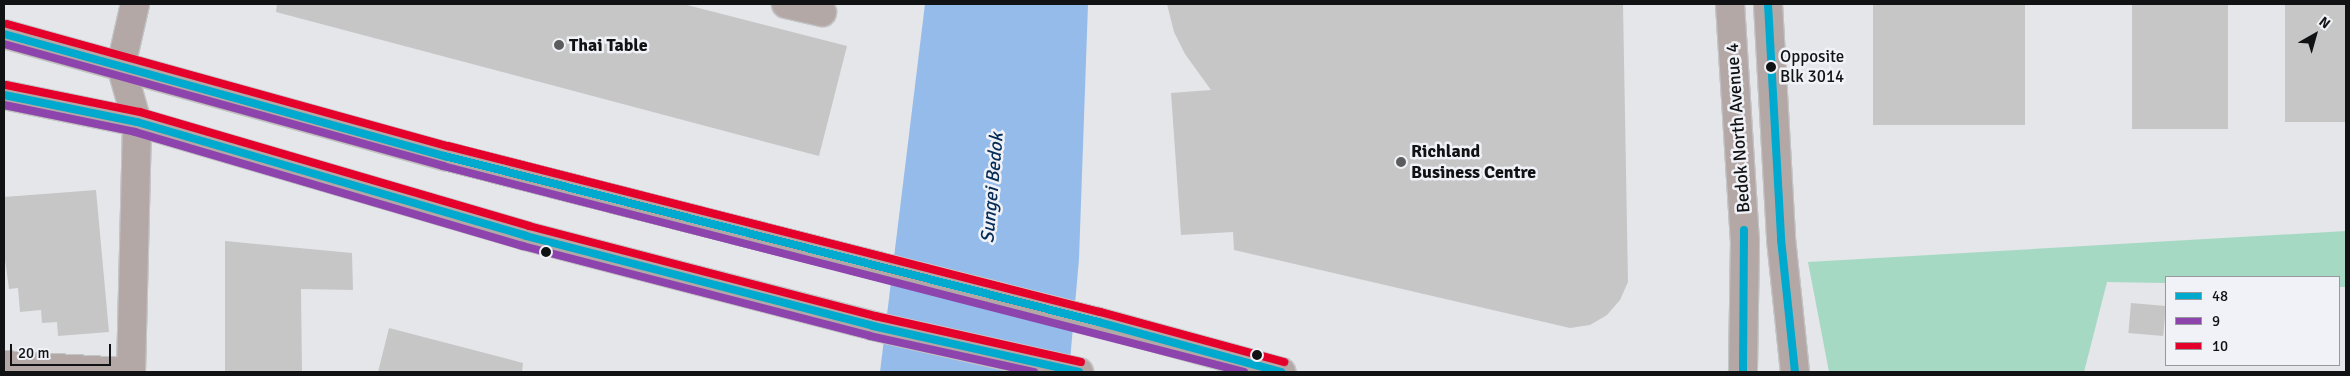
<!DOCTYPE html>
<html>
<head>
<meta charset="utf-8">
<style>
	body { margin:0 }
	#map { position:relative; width:2350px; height:376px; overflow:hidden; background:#e4e6e9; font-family:Signika,sans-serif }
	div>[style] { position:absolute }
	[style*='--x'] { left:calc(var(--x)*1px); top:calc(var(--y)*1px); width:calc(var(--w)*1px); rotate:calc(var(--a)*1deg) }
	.green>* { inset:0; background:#a6d9c3 }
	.water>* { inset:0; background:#94bbea }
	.building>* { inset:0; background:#c6c6c7; transform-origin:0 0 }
	.roads { filter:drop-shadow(1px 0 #c3c4c6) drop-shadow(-1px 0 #c3c4c6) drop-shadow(0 1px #c3c4c6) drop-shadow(0 -1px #c3c4c6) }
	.minor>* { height:28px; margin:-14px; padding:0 14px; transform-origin:14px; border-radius:14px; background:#b4a8a6 }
	.bus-1>* { height:8px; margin:-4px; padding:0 4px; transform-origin:4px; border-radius:4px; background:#00a9ce }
	.bus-2>* { height:8px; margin:-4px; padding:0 4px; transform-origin:4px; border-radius:4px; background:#8e44ad }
	.bus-3>* { height:8px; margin:-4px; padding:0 4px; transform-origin:4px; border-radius:4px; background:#e4002b }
	.dots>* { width:14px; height:14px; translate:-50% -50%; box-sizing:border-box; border:2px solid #f0f2f7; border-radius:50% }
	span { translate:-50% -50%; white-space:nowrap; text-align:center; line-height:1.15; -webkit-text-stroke:5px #f0f2f7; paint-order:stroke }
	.bus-label { font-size:17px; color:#111213 }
	.left { translate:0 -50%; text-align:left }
	.poi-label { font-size:18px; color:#111213; font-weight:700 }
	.street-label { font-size:18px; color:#111213 }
	.water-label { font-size:19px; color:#052c56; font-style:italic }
	.frame { position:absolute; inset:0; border:5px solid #111213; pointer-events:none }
	.legend { position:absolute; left:2165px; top:276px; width:175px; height:90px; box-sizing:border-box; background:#f0f2f7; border:1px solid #97989c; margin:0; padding:6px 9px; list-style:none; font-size:15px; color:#111213 }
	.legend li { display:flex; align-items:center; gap:10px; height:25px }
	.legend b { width:25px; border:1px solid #97989c }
	.north { position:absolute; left:2290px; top:10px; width:50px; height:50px; -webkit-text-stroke:4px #f0f2f7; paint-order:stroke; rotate:38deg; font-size:14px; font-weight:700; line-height:20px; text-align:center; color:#111213 }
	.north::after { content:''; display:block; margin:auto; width:18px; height:22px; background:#111213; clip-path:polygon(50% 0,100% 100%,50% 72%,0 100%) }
	.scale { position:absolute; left:10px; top:344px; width:101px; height:22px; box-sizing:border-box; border:2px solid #111213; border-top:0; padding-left:6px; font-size:15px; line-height:18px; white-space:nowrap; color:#111213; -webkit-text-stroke:4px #f0f2f7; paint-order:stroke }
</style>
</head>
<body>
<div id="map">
	<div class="green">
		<div style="clip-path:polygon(2346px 231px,2346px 287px,2339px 287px,2339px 277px,2166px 277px,2166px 283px,2107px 282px,2084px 372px,1829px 372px,1808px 262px)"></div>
	</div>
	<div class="water">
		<div style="clip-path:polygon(925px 4px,1088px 4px,1079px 259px,1069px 372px,880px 372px)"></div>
	</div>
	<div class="building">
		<div style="clip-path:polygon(277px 4px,683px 4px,847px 46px,819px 156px,276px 12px)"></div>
		<div style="clip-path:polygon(1167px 4px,1623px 4px,1628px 282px,1620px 300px,1607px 315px,1590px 325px,1570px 328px,1234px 250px,1233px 232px,1181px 235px,1171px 93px,1211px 90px,1185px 54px,1174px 32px)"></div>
		<div style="left:1873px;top:4px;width:152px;height:121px"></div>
		<div style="left:2132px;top:4px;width:96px;height:125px"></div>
		<div style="left:2285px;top:4px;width:61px;height:118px"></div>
		<div style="clip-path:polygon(96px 190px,109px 332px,58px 336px,57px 322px,42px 323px,41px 310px,20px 312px,18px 288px,9px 289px,4px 252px,4px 197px)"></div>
		<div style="clip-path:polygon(225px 241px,352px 253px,353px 290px,301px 289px,302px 372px,225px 372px)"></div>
		<div style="left:2131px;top:303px;width:35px;height:30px;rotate:5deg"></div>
		<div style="clip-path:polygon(389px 328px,523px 363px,522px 372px,378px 372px)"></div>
	</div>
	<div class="roads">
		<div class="minor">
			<div style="--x:786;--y:4;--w:37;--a:13"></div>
			<div style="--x:1730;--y:4;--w:237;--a:86.4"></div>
			<div style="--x:1745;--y:241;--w:131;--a:90.9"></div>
			<div style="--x:1768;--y:4;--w:235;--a:86.8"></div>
			<div style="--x:1781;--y:239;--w:134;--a:84"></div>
			<div style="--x:4;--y:34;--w:458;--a:15.5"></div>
			<div style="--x:445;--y:156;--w:674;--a:14.26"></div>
			<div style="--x:1098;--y:322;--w:190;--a:15.3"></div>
			<div style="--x:4;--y:95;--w:136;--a:11.5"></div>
			<div style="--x:137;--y:122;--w:405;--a:16.3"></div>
			<div style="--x:526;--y:236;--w:358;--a:14.5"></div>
			<div style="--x:873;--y:326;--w:211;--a:12.6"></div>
			<div style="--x:4;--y:365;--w:121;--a:3.3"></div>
			<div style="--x:131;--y:372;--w:250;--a:-88.6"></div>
			<div style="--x:137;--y:122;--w:58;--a:-105.9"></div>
			<div style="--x:121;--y:66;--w:64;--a:-77.3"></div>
		</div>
	</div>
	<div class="bus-1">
		<div style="--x:1768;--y:4;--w:235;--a:86.8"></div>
		<div style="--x:1781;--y:239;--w:134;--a:84"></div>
		<div style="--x:4;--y:34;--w:458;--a:15.5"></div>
		<div style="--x:445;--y:156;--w:674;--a:14.26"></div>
		<div style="--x:1098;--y:322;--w:190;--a:15.3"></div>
		<div style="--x:4;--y:95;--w:136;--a:11.5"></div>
		<div style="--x:137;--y:122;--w:405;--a:16.3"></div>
		<div style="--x:526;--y:236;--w:358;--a:14.5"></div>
		<div style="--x:873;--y:326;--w:211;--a:12.6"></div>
		<div style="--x:1743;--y:372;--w:142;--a:-89.6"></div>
	</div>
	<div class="bus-2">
		<div style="--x:4;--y:44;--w:456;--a:15.5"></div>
		<div style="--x:443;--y:166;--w:827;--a:14.42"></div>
		<div style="--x:4;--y:105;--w:134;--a:11.6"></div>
		<div style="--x:135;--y:132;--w:404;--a:16.4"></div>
		<div style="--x:523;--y:246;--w:358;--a:14.5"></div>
		<div style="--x:870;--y:336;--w:168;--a:12.4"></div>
	</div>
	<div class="bus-3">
		<div style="--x:7;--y:24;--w:458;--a:15.5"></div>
		<div style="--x:448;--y:146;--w:673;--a:14.28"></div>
		<div style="--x:1100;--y:312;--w:191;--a:15.2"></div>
		<div style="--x:6;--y:85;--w:137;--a:11.4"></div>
		<div style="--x:140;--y:112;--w:405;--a:16.3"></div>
		<div style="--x:529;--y:226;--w:358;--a:14.6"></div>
		<div style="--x:875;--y:316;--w:211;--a:12.6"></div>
	</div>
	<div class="dots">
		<div style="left:559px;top:45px;background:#5b5c5e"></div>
		<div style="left:1771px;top:67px;background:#111213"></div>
		<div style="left:1401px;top:162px;background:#5b5c5e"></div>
		<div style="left:546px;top:252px;background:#111213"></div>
		<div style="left:1257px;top:355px;background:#111213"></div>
	</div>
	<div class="bus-label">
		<span class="left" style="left:1780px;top:67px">Opposite<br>Blk 3014</span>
	</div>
	<div class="poi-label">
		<span class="left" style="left:569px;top:45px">Thai Table</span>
		<span class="left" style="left:1411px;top:162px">Richland<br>Business Centre</span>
	</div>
	<div class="street-label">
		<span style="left:1738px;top:128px;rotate:-94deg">Bedok North Avenue 4</span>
	</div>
	<div class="water-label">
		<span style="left:993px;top:188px;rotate:-85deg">Sungei Bedok</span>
	</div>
	<div class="frame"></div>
	<ul class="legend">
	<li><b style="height:6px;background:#00a9ce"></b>48</li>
	<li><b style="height:6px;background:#8e44ad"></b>9</li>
	<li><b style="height:6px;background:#e4002b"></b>10</li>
	</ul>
	<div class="north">N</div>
	<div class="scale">20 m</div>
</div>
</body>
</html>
